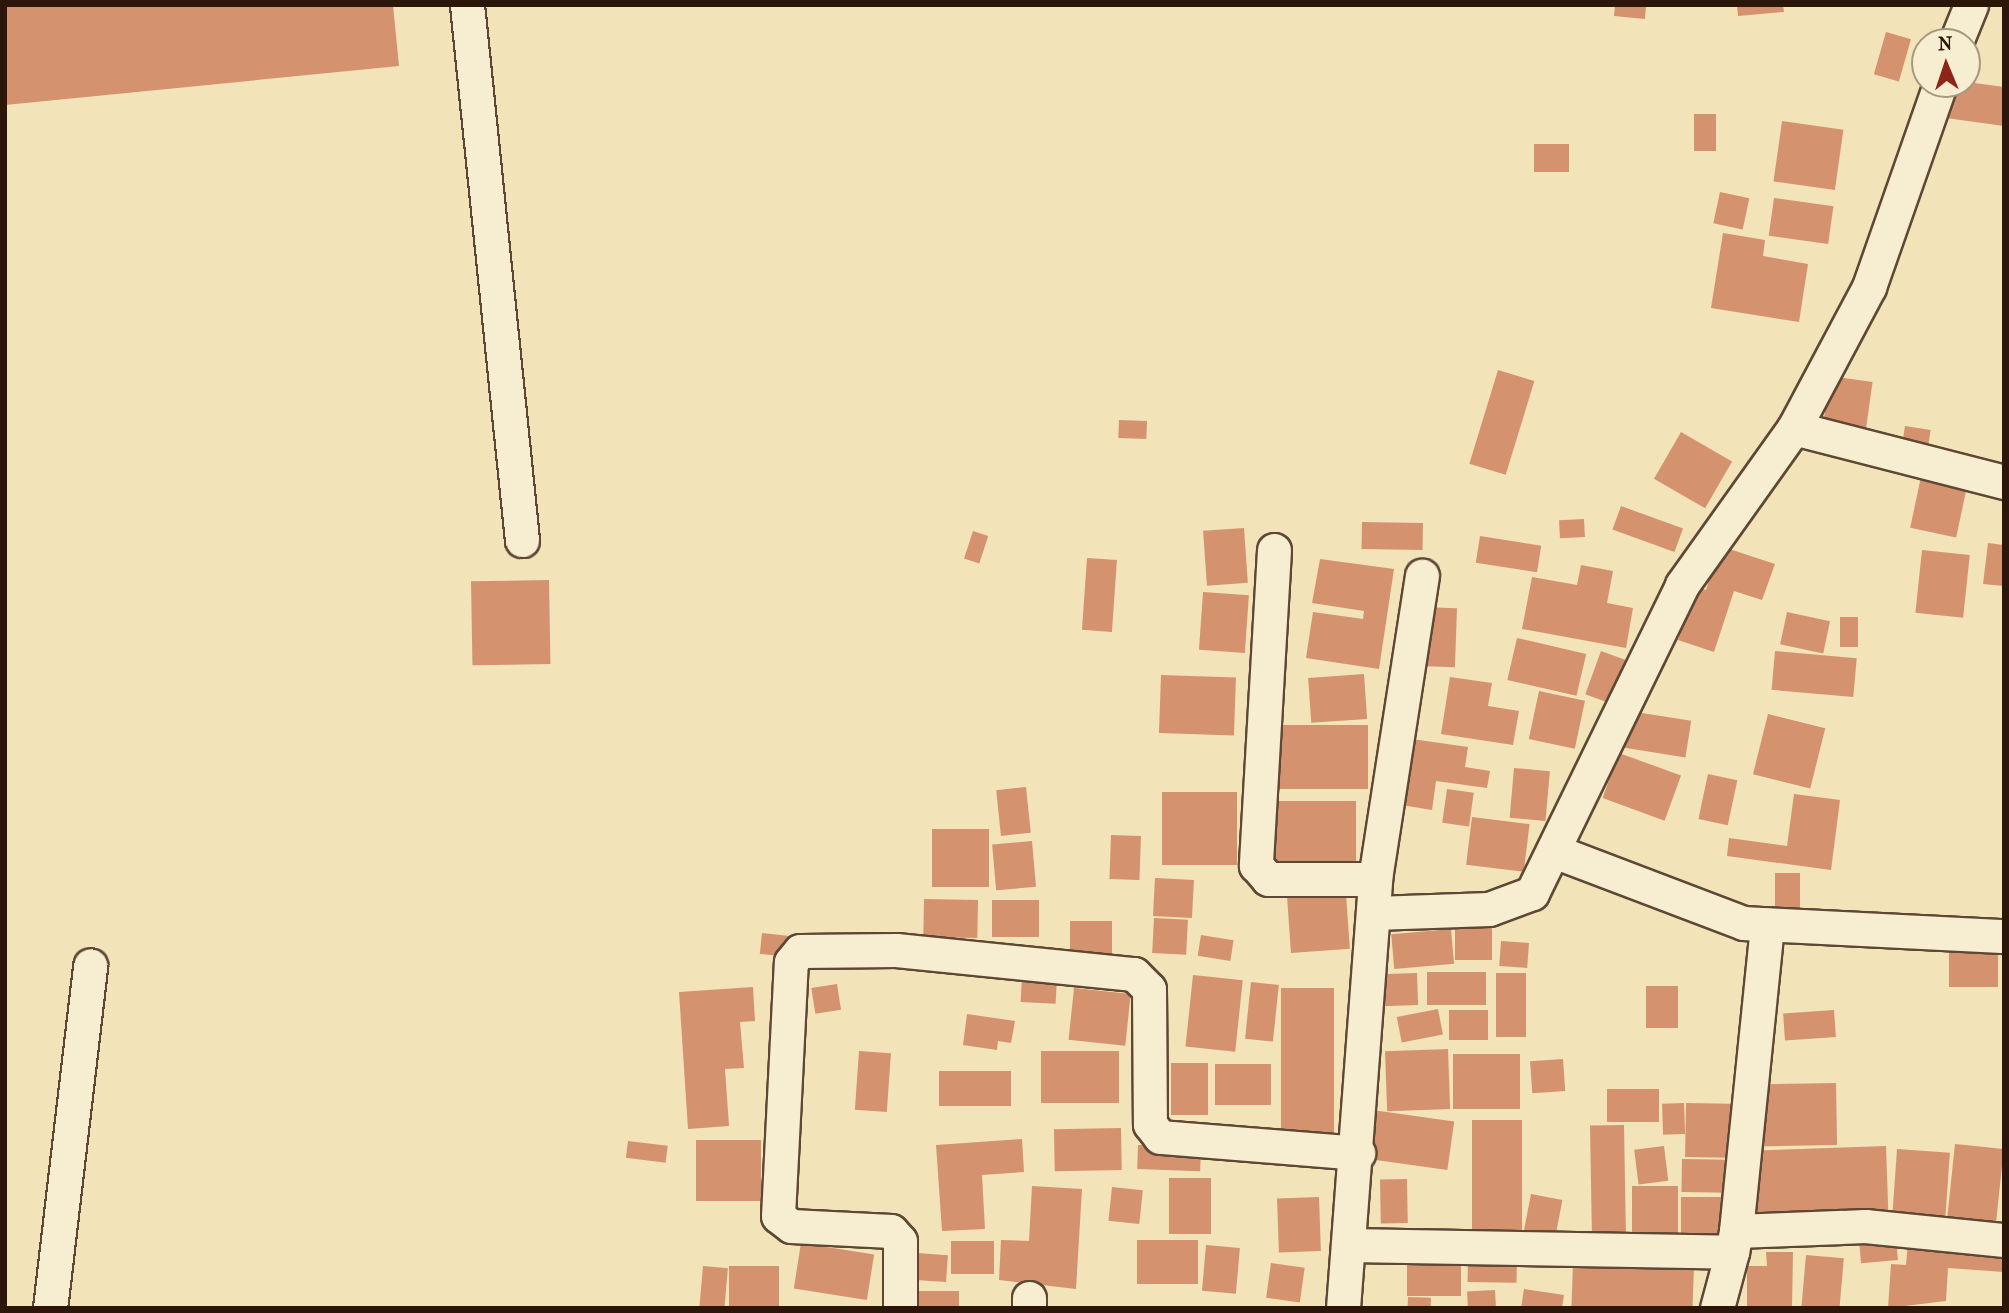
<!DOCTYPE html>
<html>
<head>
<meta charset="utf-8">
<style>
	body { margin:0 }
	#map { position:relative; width:2009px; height:1313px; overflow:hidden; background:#f2e3b8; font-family:"IM FELL French Canon",serif }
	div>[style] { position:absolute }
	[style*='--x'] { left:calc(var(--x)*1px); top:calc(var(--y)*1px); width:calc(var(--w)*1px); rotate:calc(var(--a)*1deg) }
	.building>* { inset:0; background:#d5926f; transform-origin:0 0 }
	.roads { filter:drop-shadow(2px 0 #5e4835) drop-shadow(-2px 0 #5e4835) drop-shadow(0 2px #5e4835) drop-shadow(0 -2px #5e4835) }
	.street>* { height:33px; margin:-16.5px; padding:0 16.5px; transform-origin:16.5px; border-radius:16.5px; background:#f7edd1 }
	span { translate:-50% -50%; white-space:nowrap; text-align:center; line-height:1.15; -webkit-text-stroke:7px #f7edd1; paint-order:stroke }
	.frame { position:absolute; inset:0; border:7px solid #2c1509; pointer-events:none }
	.north { position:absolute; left:1911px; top:28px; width:70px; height:70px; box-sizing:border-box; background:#f7edd1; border:2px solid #a69781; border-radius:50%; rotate:358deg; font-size:19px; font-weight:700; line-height:28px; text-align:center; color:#2c1509 }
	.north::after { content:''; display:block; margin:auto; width:24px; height:32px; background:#8f2418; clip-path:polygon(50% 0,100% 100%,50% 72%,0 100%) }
</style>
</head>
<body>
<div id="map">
	<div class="building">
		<div style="clip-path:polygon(5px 5px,393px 5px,399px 66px,5px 105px)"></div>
		<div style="clip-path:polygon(1615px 5px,1646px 5px,1645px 19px,1614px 16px)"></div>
		<div style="clip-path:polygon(1737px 5px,1783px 5px,1784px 12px,1738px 16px)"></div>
		<div style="left:1886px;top:32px;width:26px;height:44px;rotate:16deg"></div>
		<div style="clip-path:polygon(1967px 82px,2004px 87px,2004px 126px,1946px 118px,1951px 84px)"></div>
		<div style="left:1716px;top:114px;width:37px;height:22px;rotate:90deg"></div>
		<div style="left:1782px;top:121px;width:62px;height:61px;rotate:8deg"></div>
		<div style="left:1534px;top:144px;width:35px;height:28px"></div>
		<div style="left:1720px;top:192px;width:30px;height:32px;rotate:12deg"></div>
		<div style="left:1774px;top:198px;width:60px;height:38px;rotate:8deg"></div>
		<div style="clip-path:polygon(1723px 233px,1765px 240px,1763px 256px,1808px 264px,1799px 322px,1711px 308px)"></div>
		<div style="left:1498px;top:370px;width:38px;height:98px;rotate:17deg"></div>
		<div style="left:1830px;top:376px;width:43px;height:46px;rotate:8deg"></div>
		<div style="left:1119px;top:420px;width:28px;height:18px;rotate:2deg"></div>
		<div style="left:1905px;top:426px;width:26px;height:18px;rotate:9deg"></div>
		<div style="left:1681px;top:432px;width:59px;height:54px;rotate:30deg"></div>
		<div style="left:1922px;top:472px;width:47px;height:57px;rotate:12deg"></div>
		<div style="left:1621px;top:506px;width:66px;height:25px;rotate:20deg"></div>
		<div style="left:1584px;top:519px;width:18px;height:25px;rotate:87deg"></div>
		<div style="left:1362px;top:522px;width:61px;height:27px;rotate:1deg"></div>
		<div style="left:1244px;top:528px;width:55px;height:41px;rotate:86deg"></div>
		<div style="left:973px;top:531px;width:16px;height:29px;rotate:18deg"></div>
		<div style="left:1480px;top:536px;width:62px;height:27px;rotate:9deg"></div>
		<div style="clip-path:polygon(1988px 543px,2004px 545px,2004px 586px,1983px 584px)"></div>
		<div style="clip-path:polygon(1720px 546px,1775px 564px,1762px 600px,1734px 591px,1714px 652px,1678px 640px,1696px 586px,1706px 590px)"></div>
		<div style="left:1922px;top:550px;width:48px;height:63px;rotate:6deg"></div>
		<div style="left:1087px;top:558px;width:30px;height:72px;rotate:4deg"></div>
		<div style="clip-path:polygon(1320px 559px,1394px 569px,1379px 669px,1306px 658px,1313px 612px,1363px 619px,1364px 611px,1312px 603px)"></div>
		<div style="clip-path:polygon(1581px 565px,1613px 571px,1607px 603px,1633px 608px,1626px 648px,1522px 629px,1532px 577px,1577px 585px)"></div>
		<div style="left:549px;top:580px;width:84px;height:78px;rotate:89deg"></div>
		<div style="left:1203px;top:592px;width:46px;height:58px;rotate:4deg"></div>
		<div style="left:1421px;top:607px;width:36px;height:59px;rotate:2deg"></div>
		<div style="left:1787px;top:612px;width:44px;height:33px;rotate:12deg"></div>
		<div style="left:1840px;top:617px;width:18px;height:30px"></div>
		<div style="left:1517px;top:638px;width:71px;height:43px;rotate:13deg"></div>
		<div style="left:1601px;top:651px;width:27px;height:46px;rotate:20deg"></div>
		<div style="left:1775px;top:651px;width:82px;height:39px;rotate:5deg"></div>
		<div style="left:1364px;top:674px;width:45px;height:56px;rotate:86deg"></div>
		<div style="left:1161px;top:675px;width:75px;height:58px;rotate:2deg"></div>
		<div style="clip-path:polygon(1450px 677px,1492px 683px,1488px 706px,1519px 711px,1513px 745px,1441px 734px)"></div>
		<div style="left:1539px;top:691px;width:47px;height:49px;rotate:12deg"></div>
		<div style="left:1629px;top:711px;width:63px;height:37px;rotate:9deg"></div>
		<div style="left:1768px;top:714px;width:59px;height:62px;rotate:14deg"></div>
		<div style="left:1277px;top:725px;width:91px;height:64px"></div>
		<div style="clip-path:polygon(1405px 738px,1468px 747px,1465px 767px,1490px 771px,1487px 788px,1436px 781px,1432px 810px,1395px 804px)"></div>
		<div style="left:1619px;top:753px;width:66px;height:48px;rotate:20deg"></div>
		<div style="left:1514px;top:768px;width:36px;height:50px;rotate:5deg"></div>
		<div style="left:1708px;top:774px;width:30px;height:46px;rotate:12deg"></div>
		<div style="left:1026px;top:787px;width:46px;height:30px;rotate:84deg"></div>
		<div style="left:1447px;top:789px;width:27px;height:34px;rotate:8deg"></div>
		<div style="left:1162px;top:792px;width:75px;height:73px"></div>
		<div style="clip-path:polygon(1794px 794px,1840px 800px,1831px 870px,1727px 856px,1729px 838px,1787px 846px)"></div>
		<div style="left:1268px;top:801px;width:88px;height:65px"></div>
		<div style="left:1472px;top:817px;width:58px;height:48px;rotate:7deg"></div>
		<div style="left:932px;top:829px;width:57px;height:58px"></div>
		<div style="left:1111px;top:835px;width:30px;height:44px;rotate:2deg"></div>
		<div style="left:1032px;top:841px;width:46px;height:40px;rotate:85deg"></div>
		<div style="left:1775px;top:873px;width:25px;height:37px"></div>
		<div style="left:1155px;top:878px;width:39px;height:38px;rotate:3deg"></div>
		<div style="left:1346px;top:894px;width:55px;height:59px;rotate:86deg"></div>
		<div style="left:924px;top:899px;width:54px;height:38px;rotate:1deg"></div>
		<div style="left:992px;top:900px;width:47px;height:37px"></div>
		<div style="left:1154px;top:918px;width:34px;height:35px;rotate:3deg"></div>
		<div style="left:1455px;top:920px;width:37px;height:40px"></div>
		<div style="left:1070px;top:921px;width:42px;height:40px"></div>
		<div style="left:1451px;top:929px;width:35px;height:60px;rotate:85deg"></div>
		<div style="left:762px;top:933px;width:30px;height:21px;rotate:6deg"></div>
		<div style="left:1201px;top:935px;width:33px;height:21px;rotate:9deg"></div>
		<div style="left:1501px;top:941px;width:28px;height:25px;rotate:4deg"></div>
		<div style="left:1998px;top:946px;width:41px;height:49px;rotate:90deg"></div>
		<div style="left:1427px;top:972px;width:59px;height:33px"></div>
		<div style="left:1417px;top:973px;width:32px;height:44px;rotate:88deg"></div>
		<div style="left:1496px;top:973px;width:30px;height:64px"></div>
		<div style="left:1193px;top:975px;width:50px;height:72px;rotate:6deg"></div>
		<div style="left:1022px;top:976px;width:35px;height:26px;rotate:3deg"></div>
		<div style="left:1251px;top:982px;width:28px;height:57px;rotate:6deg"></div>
		<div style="left:837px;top:984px;width:26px;height:26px;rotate:81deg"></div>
		<div style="left:1646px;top:986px;width:32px;height:42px"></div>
		<div style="clip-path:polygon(753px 987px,755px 1021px,740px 1022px,744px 1068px,725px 1069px,729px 1126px,688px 1129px,679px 992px)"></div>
		<div style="left:1074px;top:988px;width:57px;height:52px;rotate:6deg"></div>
		<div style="left:1281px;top:988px;width:53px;height:147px"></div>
		<div style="left:1438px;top:1009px;width:26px;height:42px;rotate:79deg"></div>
		<div style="left:1449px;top:1010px;width:39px;height:30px"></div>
		<div style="left:1834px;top:1010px;width:27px;height:51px;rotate:86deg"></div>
		<div style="clip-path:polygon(967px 1014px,1015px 1021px,1011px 1043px,998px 1041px,997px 1050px,963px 1045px)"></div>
		<div style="left:1448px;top:1049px;width:60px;height:63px;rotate:88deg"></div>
		<div style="left:859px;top:1051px;width:32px;height:59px;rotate:4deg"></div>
		<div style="left:1041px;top:1051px;width:78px;height:52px"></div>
		<div style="left:1453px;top:1054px;width:67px;height:55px"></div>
		<div style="left:1563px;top:1059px;width:32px;height:33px;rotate:86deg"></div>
		<div style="left:1171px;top:1063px;width:37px;height:52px"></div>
		<div style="left:1215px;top:1064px;width:56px;height:41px"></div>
		<div style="left:939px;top:1071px;width:72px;height:35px"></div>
		<div style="left:1836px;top:1083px;width:62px;height:84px;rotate:89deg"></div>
		<div style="left:1607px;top:1089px;width:52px;height:33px"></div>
		<div style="left:1684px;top:1103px;width:31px;height:22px;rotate:88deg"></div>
		<div style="left:1686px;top:1103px;width:45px;height:54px;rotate:1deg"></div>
		<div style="left:1372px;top:1110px;width:83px;height:49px;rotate:8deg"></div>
		<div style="left:1472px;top:1120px;width:50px;height:118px"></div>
		<div style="left:1624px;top:1125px;width:109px;height:34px;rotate:89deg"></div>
		<div style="left:1121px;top:1128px;width:42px;height:67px;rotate:89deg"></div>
		<div style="clip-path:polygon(1022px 1139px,1024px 1172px,982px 1175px,985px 1229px,942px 1231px,936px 1145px)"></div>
		<div style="left:696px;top:1140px;width:65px;height:61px"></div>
		<div style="left:628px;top:1141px;width:40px;height:17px;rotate:7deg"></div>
		<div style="left:1955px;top:1144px;width:49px;height:83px;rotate:6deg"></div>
		<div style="left:1138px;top:1145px;width:63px;height:24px;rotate:2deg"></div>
		<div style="left:1664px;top:1146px;width:35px;height:30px;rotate:83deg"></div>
		<div style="left:1886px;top:1146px;width:64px;height:137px;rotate:88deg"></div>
		<div style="left:1897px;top:1149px;width:53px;height:73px;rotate:4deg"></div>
		<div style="left:1682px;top:1159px;width:46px;height:33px;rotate:1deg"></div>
		<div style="left:1169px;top:1178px;width:42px;height:56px"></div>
		<div style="left:1407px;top:1179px;width:44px;height:27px;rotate:89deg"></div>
		<div style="clip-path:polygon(1032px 1186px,1082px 1189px,1076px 1289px,999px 1280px,1001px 1240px,1029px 1241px)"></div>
		<div style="left:1632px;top:1186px;width:46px;height:51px"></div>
		<div style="left:1112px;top:1187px;width:31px;height:34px;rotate:6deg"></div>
		<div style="left:1531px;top:1194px;width:32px;height:38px;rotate:11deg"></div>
		<div style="left:1319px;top:1197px;width:54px;height:42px;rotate:88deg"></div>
		<div style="left:1681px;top:1197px;width:44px;height:39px"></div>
		<div style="left:1896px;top:1238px;width:22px;height:37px;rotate:85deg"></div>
		<div style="left:1137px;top:1240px;width:61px;height:44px"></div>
		<div style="left:951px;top:1241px;width:43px;height:33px"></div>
		<div style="clip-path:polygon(1908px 1242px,2004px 1248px,2004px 1272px,1948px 1268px,1946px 1301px,1888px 1308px,1891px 1264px,1906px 1265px)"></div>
		<div style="left:801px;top:1243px;width:74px;height:46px;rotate:9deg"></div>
		<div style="left:1206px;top:1245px;width:34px;height:46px;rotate:5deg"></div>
		<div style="clip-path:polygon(1766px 1252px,1793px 1252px,1792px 1308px,1747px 1308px,1747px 1266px,1767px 1266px)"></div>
		<div style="left:917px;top:1253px;width:31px;height:27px;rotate:4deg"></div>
		<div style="left:1806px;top:1255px;width:38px;height:53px;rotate:5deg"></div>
		<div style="left:1468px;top:1256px;width:49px;height:26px;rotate:1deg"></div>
		<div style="left:1407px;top:1262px;width:54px;height:34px"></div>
		<div style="left:1271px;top:1263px;width:34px;height:35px;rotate:8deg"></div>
		<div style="left:1573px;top:1263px;width:121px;height:45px;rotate:2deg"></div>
		<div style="left:703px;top:1266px;width:25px;height:42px;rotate:5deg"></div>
		<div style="left:729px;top:1266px;width:50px;height:42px"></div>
		<div style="clip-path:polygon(1524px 1289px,1564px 1295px,1562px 1308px,1521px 1308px)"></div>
		<div style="left:1495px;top:1290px;width:18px;height:28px;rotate:87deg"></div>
		<div style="left:917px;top:1291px;width:42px;height:17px"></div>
		<div style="left:1408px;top:1297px;width:23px;height:11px;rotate:2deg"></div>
	</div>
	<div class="roads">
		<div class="street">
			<div style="--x:467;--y:5;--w:538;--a:84.13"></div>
			<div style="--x:1956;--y:42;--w:40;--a:-68"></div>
			<div style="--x:1794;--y:428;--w:217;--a:14.4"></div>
			<div style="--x:1274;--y:550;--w:316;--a:93.3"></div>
			<div style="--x:1256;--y:865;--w:18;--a:49"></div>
			<div style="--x:1268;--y:879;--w:107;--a:0"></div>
			<div style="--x:1554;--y:851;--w:203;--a:20.8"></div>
			<div style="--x:1744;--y:923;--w:260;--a:2.9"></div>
			<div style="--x:1374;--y:913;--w:115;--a:-2"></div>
			<div style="--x:1489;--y:909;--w:46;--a:-20.4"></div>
			<div style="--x:1532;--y:893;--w:343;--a:-64"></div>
			<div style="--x:1682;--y:585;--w:193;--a:-54.5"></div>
			<div style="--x:1794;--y:428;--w:160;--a:-62"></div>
			<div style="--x:1869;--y:287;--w:215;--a:-70.7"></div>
			<div style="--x:1736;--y:1231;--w:308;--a:-84.2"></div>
			<div style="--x:1349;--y:1245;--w:383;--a:1"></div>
			<div style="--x:1732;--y:1252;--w:21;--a:-79"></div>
			<div style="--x:1736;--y:1231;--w:129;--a:-2.2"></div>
			<div style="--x:1865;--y:1226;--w:140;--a:5.8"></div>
			<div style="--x:50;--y:1308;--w:345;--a:-83.3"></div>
			<div style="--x:900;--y:1308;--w:67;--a:-90"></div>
			<div style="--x:900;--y:1241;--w:13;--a:-132"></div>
			<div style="--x:891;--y:1231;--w:100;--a:-177.1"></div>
			<div style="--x:791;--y:1226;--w:16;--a:-142"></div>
			<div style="--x:778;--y:1216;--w:254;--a:-87.1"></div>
			<div style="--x:791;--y:962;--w:14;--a:-51"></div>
			<div style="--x:800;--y:951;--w:96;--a:-0.6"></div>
			<div style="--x:896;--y:950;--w:239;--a:5.8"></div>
			<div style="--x:1134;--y:974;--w:21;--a:45"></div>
			<div style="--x:1149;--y:989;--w:135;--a:89.6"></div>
			<div style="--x:1150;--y:1124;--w:16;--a:52"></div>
			<div style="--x:1160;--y:1137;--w:199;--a:4.6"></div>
			<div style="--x:1029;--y:1308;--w:10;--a:-90"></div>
			<div style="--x:1343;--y:1308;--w:430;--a:-85.7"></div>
			<div style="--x:1375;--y:879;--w:307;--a:-81.2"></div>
			<div style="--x:1717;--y:1308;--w:58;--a:-75"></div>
		</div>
	</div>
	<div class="frame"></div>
	<div class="north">N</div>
</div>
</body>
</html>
